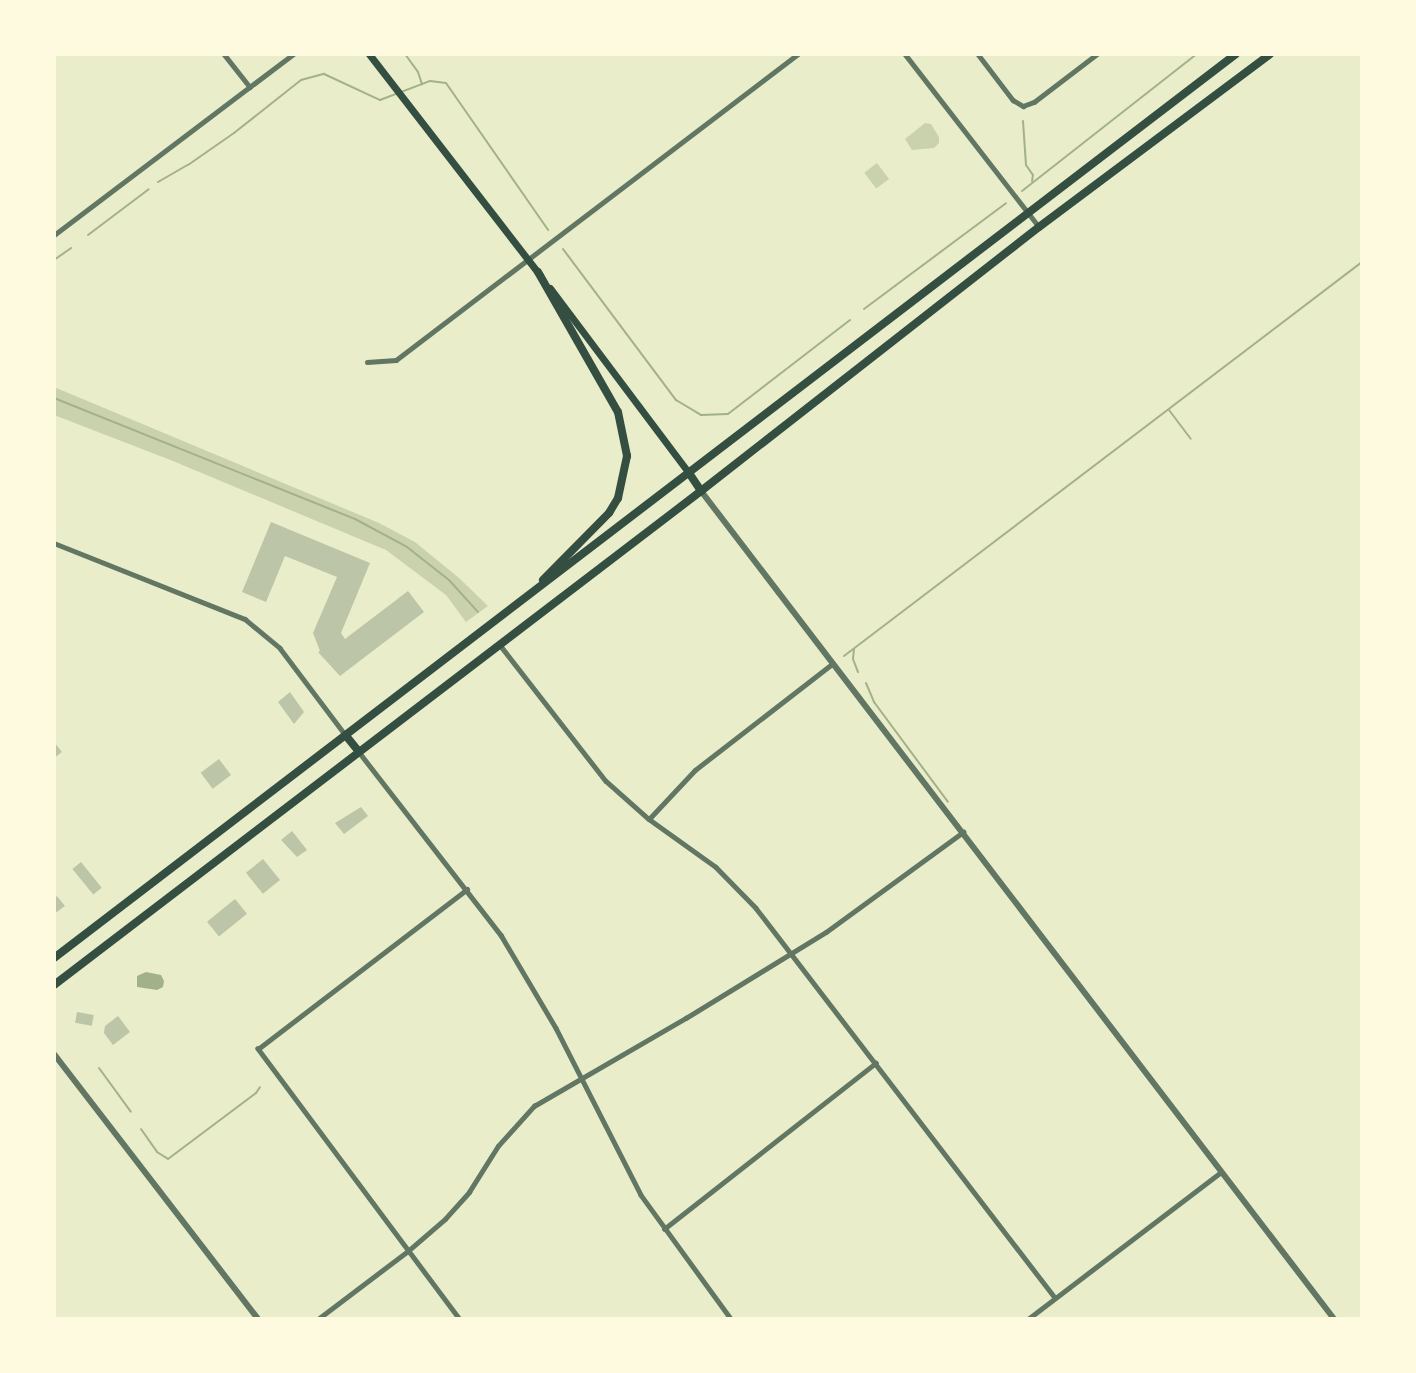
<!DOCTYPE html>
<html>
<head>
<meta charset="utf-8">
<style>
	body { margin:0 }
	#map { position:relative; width:1416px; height:1373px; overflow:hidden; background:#e9edc9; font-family:"Sofia Sans Condensed",sans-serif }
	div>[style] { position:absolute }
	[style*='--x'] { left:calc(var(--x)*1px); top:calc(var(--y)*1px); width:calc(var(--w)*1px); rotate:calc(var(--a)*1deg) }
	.green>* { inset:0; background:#cad2ad; transform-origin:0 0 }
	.water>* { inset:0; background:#a3b18a }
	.stream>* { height:2px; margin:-1px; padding:0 1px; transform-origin:1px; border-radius:1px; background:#a3b18a }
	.building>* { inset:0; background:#bcc5a7; transform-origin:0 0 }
	.minor>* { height:4.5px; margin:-2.25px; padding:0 2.25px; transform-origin:2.25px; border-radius:2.25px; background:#617663 }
	.tertiary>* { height:6px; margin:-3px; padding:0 3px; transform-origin:3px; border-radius:3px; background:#617663 }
	.secondary>* { height:7px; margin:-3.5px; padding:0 3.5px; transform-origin:3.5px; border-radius:3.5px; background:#344e41 }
	.primary>* { height:8px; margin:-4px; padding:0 4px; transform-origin:4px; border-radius:4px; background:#344e41 }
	span { translate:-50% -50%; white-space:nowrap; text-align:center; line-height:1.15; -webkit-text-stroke:4.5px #fefae0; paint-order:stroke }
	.frame { position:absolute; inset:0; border:56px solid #fefae0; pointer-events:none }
</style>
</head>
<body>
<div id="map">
	<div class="green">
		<div style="clip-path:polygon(925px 123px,931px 124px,939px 137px,939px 143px,934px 148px,912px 150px,905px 139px)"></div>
		<div style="left:877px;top:163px;width:20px;height:16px;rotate:53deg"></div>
		<div style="clip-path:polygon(54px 387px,379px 523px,415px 542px,459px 578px,488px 606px,466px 622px,446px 595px,386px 550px,173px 461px,54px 415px)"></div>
	</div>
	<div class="water">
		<div style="clip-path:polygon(146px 972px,161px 975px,164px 981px,163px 987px,157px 990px,137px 987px,137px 976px)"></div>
	</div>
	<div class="stream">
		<div style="--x:405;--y:54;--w:22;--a:54"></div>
		<div style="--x:418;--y:72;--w:13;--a:72"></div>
		<div style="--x:1023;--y:121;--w:44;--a:86.1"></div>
		<div style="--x:1026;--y:165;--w:12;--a:55"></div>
		<div style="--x:1033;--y:175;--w:6;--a:99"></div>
		<div style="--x:158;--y:182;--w:34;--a:-30"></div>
		<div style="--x:188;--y:165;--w:56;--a:-34.8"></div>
		<div style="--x:234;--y:133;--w:85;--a:-38.3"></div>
		<div style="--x:301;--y:80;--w:24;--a:-15"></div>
		<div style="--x:324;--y:74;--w:62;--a:24.9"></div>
		<div style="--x:380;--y:100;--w:53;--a:-20.8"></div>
		<div style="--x:430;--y:81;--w:16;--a:7"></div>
		<div style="--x:446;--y:83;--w:179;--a:55.2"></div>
		<div style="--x:1022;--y:191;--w:222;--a:-38.1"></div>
		<div style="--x:88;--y:235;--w:76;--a:-37"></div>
		<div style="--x:563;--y:249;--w:189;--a:53.2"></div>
		<div style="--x:676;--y:400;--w:29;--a:31"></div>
		<div style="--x:701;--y:415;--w:27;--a:-2"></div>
		<div style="--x:728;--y:414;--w:154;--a:-37.6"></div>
		<div style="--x:54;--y:260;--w:21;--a:-35"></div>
		<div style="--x:864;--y:309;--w:177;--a:-36.7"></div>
		<div style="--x:54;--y:398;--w:324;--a:21.9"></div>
		<div style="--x:355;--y:519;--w:59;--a:28.3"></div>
		<div style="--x:407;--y:547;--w:53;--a:38.2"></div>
		<div style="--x:449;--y:580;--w:43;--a:47.8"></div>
		<div style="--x:1169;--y:410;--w:36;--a:53"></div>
		<div style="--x:854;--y:649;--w:10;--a:96"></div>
		<div style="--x:853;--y:659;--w:14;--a:69"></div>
		<div style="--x:844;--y:656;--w:651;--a:-37.26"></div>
		<div style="--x:866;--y:683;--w:21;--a:67"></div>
		<div style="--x:874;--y:702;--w:124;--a:53.5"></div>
		<div style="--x:99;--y:1068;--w:54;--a:54"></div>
		<div style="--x:141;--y:1129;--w:28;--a:55"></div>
		<div style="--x:157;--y:1152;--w:13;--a:32"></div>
		<div style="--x:168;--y:1159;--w:110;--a:-36.9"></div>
		<div style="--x:256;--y:1093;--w:7;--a:-56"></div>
	</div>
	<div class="building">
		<div style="clip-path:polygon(271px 522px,370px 563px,341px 633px,345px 639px,408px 591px,424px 612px,340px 676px,318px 652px,320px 651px,313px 633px,337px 577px,285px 556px,266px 602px,242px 592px)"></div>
		<div style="clip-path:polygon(290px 692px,304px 712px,294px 724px,278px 702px)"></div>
		<div style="clip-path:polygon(54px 742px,62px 752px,54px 758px)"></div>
		<div style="left:219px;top:759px;width:20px;height:23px;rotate:53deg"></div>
		<div style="clip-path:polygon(361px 807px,368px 816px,344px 834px,335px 823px)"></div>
		<div style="clip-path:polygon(292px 831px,307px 850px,297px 857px,281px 840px)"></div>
		<div style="left:263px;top:859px;width:27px;height:22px;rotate:51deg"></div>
		<div style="left:81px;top:862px;width:33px;height:11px;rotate:51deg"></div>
		<div style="clip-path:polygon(57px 896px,65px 906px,54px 914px,54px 899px)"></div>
		<div style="left:235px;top:899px;width:19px;height:36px;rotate:51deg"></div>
		<div style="left:77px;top:1012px;width:17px;height:11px;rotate:10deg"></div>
		<div style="clip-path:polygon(118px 1016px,130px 1032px,113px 1045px,104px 1033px,105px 1026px)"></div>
	</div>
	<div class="minor">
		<div style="--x:224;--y:54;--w:42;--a:51.8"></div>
		<div style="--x:905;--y:54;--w:219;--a:52.2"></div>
		<div style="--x:978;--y:54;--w:58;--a:52.7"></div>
		<div style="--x:1013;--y:100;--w:12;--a:31"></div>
		<div style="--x:1023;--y:106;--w:12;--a:-20"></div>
		<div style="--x:1034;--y:102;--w:79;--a:-37.3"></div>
		<div style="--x:54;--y:235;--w:300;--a:-37.1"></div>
		<div style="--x:367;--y:362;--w:29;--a:-4"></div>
		<div style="--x:396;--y:360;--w:505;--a:-37.28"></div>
		<div style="--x:54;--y:543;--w:206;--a:21.7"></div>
		<div style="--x:245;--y:619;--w:45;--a:39.6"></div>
		<div style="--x:280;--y:648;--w:111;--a:53"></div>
		<div style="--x:500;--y:645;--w:172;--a:52.1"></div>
		<div style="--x:606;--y:781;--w:57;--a:41.5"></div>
		<div style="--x:649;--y:819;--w:82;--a:35.6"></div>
		<div style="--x:716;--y:867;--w:57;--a:45.7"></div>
		<div style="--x:756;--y:908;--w:491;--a:52.5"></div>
		<div style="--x:359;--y:752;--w:232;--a:52.2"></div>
		<div style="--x:501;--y:935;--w:108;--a:59.4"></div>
		<div style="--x:556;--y:1028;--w:187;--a:63"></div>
		<div style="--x:641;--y:1195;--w:153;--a:54"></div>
		<div style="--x:649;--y:819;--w:67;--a:-46.8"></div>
		<div style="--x:695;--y:770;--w:173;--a:-37.7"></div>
		<div style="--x:664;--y:1229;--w:269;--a:-38.1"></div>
		<div style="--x:318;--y:1319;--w:113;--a:-37.1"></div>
		<div style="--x:408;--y:1251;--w:49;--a:-40.9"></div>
		<div style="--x:445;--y:1219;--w:36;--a:-48"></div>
		<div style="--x:469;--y:1192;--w:54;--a:-57.8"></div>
		<div style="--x:498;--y:1146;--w:54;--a:-48"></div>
		<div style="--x:534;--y:1106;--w:176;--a:-30.1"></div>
		<div style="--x:686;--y:1018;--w:164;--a:-31.6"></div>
		<div style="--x:826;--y:932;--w:170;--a:-36.1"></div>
		<div style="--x:459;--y:1319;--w:337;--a:-126.7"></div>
		<div style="--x:258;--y:1049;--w:263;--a:-37.4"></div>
		<div style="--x:1028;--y:1319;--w:243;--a:-37.3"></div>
	</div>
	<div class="tertiary">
		<div style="--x:701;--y:491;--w:1042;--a:52.6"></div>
		<div style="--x:54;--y:1054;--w:334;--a:52.4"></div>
	</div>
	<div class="secondary">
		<div style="--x:369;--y:54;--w:279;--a:52.3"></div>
		<div style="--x:550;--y:288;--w:231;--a:53.1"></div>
	</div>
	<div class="primary">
		<div style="--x:538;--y:272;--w:161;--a:60.3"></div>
		<div style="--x:618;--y:412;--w:45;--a:78.4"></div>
		<div style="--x:627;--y:456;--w:43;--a:102.1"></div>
		<div style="--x:618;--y:498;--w:17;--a:121"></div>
		<div style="--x:609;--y:513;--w:94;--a:134.6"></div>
		<div style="--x:689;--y:473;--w:22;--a:56"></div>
		<div style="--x:347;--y:737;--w:19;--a:51"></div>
		<div style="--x:54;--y:958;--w:1488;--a:-37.41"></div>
		<div style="--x:54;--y:985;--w:814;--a:-37.36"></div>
		<div style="--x:701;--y:491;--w:429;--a:-38"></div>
		<div style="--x:1039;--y:227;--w:289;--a:-36.8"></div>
	</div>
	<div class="frame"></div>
</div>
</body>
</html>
